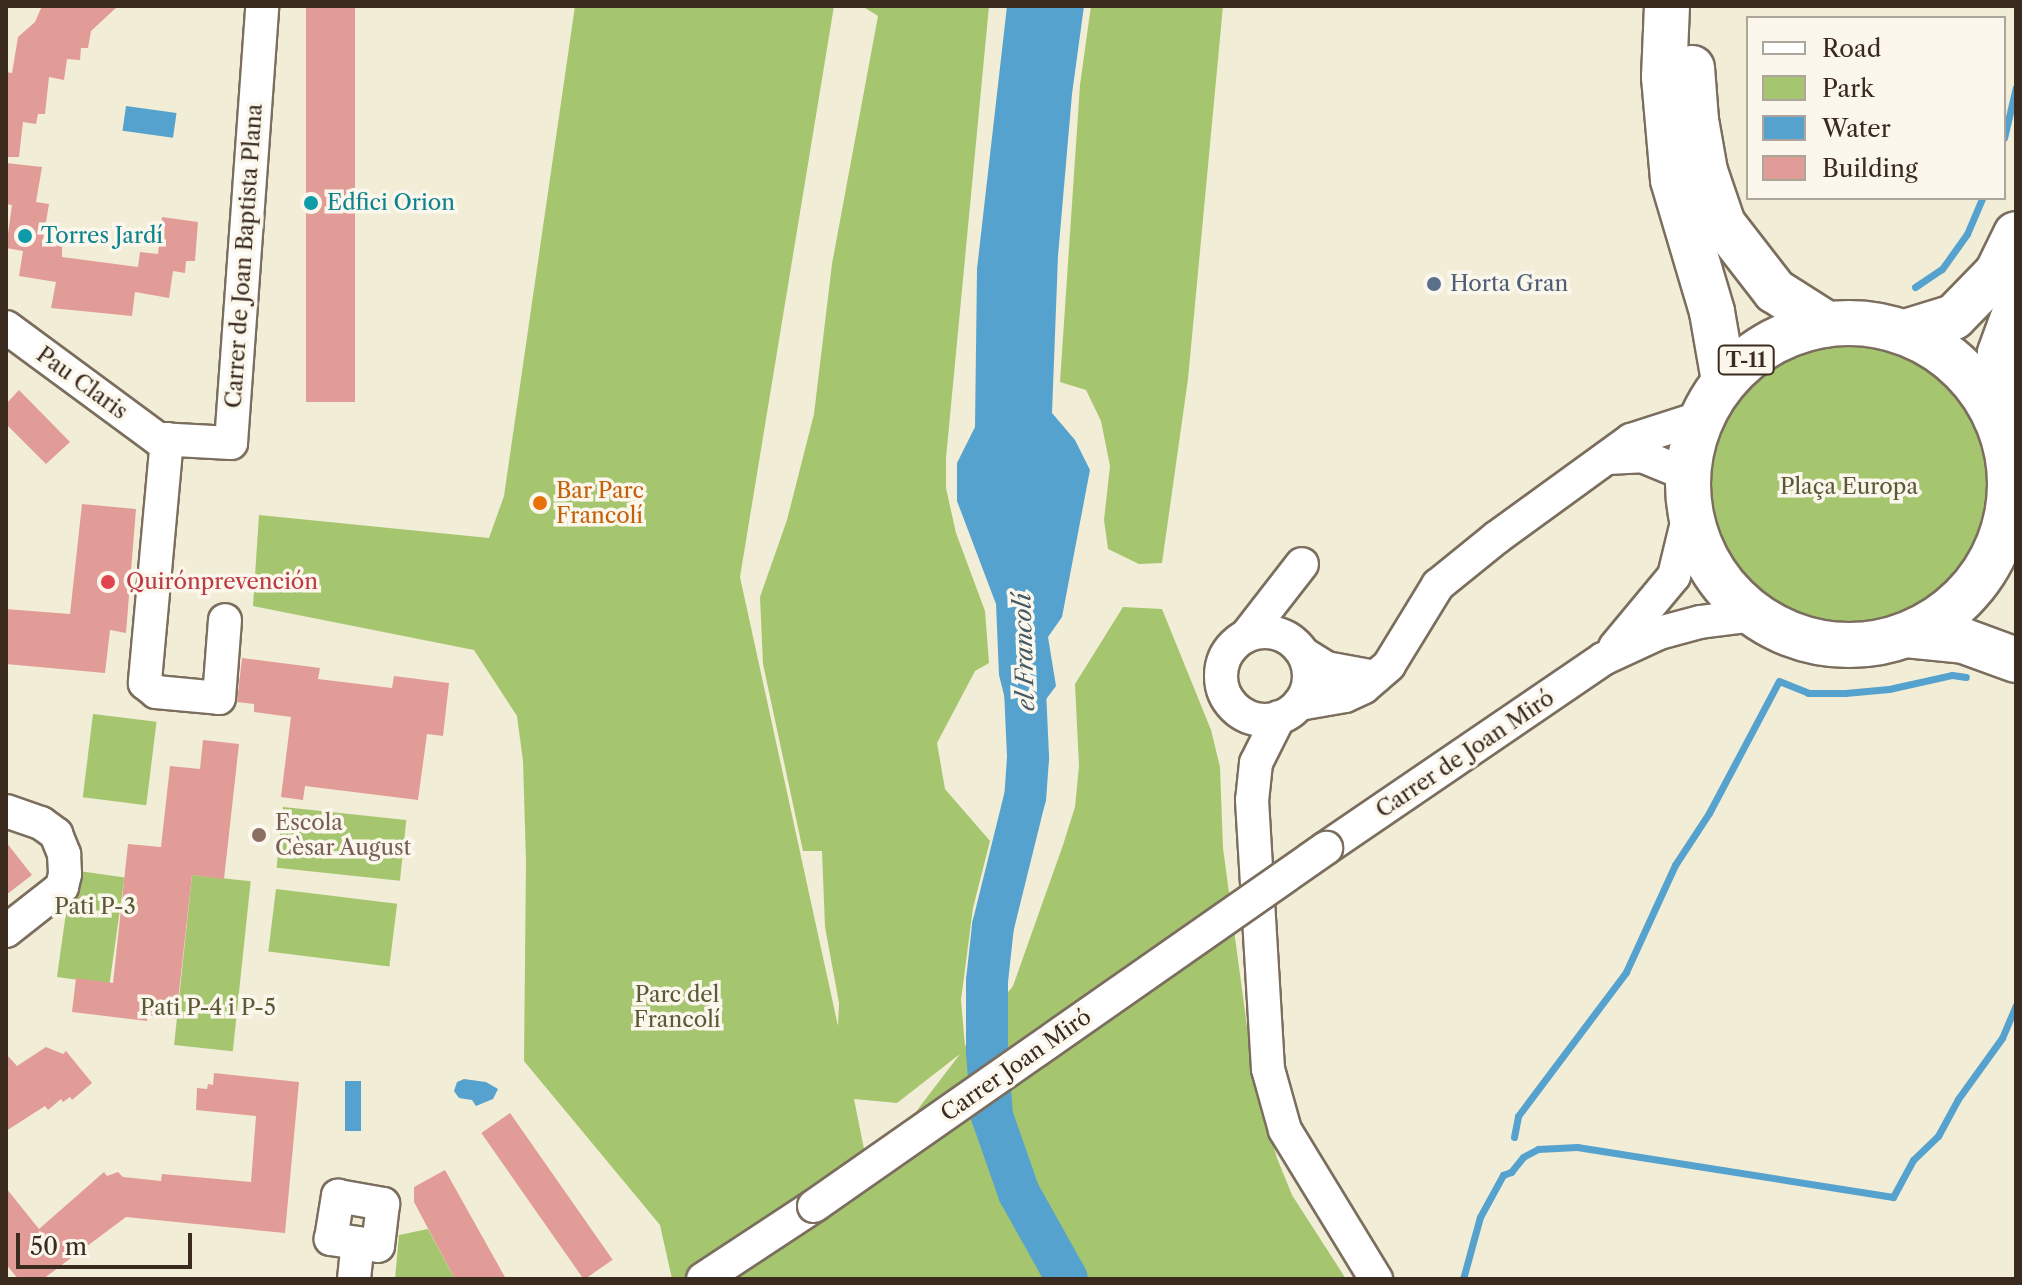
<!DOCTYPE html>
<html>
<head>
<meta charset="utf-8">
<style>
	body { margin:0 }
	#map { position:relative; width:2022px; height:1285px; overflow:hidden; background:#f2edd6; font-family:"Libre Caslon Text",serif }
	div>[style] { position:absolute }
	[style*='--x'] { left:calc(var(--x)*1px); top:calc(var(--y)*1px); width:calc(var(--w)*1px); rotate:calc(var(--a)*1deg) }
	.green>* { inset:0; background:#a5c66e; transform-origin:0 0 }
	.round { border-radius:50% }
	.water>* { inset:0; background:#56a2cf; transform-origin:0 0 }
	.stream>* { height:7px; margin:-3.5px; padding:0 3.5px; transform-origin:3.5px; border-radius:3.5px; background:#56a2cf }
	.river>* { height:42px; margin:-21px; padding:0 21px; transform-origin:21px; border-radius:21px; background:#56a2cf }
	.building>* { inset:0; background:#e29c97; transform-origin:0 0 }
	.roads { filter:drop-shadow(2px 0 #7b6e5e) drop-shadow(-2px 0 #7b6e5e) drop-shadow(0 2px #7b6e5e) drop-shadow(0 -2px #7b6e5e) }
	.minor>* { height:32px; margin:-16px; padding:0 16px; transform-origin:16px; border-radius:16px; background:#fff }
	.minor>.ring { margin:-16px; padding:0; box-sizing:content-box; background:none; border:32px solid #fff; border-radius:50% }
	.highway>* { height:44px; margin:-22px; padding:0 22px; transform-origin:22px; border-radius:22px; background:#fff }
	.highway>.ring { margin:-22px; padding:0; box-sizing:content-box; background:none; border:44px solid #fff; border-radius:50% }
	.bridges { filter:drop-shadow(2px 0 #7b6e5e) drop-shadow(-2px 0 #7b6e5e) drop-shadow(0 2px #7b6e5e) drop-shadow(0 -2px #7b6e5e) }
	.minor-bridge>* { height:32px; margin:-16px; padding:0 16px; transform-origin:16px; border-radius:16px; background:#fff }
	.dots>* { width:22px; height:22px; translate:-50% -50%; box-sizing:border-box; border:4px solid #fbf7ec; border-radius:50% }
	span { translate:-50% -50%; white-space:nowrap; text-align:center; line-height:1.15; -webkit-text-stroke:7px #fbf7ec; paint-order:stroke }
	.shield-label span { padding:2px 6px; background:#fbf7ec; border:2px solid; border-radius:6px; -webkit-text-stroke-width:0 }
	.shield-label { font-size:20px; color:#3b2a1e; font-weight:700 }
	.culture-label { font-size:22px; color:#0d838f }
	.left { translate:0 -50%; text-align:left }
	.street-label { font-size:22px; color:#3b2a1e }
	.service-label { font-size:22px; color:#4e5e75 }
	.park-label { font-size:22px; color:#5b5936 }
	.food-label { font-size:22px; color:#c56008 }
	.health-label { font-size:22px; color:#be3a42 }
	.education-label { font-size:22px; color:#785e54 }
	.water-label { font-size:24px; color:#465a65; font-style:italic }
	.frame { position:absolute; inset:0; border:8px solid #3b2a1e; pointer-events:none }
	.legend { position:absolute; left:1746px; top:16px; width:260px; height:184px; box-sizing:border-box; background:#fbf7ec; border:2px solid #aea59a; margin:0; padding:10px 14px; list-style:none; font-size:24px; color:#3b2a1e }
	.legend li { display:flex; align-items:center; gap:16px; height:40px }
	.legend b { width:40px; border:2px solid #aea59a }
	.scale { position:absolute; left:16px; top:1233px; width:176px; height:36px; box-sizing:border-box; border:4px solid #3b2a1e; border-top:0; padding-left:10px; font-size:24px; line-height:28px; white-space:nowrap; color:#3b2a1e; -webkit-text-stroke:6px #fbf7ec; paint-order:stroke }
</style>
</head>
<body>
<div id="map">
	<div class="green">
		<div style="clip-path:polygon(evenodd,575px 6px,834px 6px,740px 577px,838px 1026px,839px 1003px,825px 927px,822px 851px,803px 851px,763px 664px,760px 597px,787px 520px,814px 414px,832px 264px,878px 16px,862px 6px,989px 6px,946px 458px,946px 488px,956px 533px,985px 611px,989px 663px,975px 671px,937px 743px,945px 789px,990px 841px,973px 908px,961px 1000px,965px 1046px,1013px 986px,1063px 845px,1075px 807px,1079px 766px,1075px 684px,1123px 607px,1162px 609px,1211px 730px,1220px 767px,1223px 848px,1254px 1079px,1277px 1158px,1292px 1195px,1346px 1279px,672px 1279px,660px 1225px,524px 1061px,526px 861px,523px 761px,517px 716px,474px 650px,253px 606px,259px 515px,489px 538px,504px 496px,575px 6px,960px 1054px,902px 1130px,864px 1149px,854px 1099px,897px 1103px,960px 1054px)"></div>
		<div style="clip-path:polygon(1091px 6px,1223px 6px,1188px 379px,1162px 563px,1139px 564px,1108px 549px,1104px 520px,1110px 466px,1101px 421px,1086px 390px,1060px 382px,1080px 85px)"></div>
		<div class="round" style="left:1709px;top:347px;width:280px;height:280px"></div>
		<div style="left:93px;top:714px;width:64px;height:84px;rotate:7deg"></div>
		<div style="left:283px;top:807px;width:124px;height:61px;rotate:6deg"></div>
		<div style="left:72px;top:870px;width:53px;height:108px;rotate:8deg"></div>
		<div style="left:192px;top:875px;width:59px;height:171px;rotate:6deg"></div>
		<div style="left:276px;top:889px;width:122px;height:63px;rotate:7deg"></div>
		<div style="clip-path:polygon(428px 1229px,455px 1279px,395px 1279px,399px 1235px)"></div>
	</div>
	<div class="water">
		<div style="clip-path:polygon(1007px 6px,1084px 6px,1072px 94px,1058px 256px,1052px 413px,1075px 440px,1090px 470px,1062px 617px,1048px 637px,1056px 686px,1044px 702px,1006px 703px,999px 675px,996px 604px,957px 501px,957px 463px,975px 427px,977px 269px)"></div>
		<div style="left:126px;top:106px;width:51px;height:25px;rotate:8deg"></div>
		<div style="clip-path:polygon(464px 1079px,486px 1082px,498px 1089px,493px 1099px,476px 1106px,472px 1100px,459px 1098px,454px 1091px,457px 1082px)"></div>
		<div style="left:345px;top:1081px;width:16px;height:50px"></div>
	</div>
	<div class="stream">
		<div style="--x:2004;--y:138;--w:52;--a:-76.8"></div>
		<div style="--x:1915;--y:287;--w:32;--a:-34"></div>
		<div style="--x:1942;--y:269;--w:43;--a:-54.5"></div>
		<div style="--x:1967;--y:234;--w:39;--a:-67"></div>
		<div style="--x:1514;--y:1137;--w:21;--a:-79"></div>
		<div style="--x:1518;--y:1116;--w:180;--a:-53.1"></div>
		<div style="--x:1626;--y:972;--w:118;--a:-65.4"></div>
		<div style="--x:1675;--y:865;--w:62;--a:-56.8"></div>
		<div style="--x:1709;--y:813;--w:149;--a:-62.1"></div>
		<div style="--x:1779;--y:681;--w:31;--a:22"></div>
		<div style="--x:1808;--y:693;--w:37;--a:0"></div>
		<div style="--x:1845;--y:693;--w:44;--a:-5.2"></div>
		<div style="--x:1889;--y:689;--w:65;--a:-12.5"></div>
		<div style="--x:1952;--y:675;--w:14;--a:8"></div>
		<div style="--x:1463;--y:1279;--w:64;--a:-74.7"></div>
		<div style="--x:1480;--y:1217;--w:48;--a:-61.3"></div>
		<div style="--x:1503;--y:1175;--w:9;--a:-21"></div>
		<div style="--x:1511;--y:1172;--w:19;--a:-51"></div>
		<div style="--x:1523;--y:1157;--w:17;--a:-28"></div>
		<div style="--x:1538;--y:1149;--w:39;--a:-3"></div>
		<div style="--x:1577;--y:1147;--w:320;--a:9"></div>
		<div style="--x:1893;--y:1197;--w:42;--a:-61.6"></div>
		<div style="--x:1913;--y:1160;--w:35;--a:-44"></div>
		<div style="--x:1938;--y:1136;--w:42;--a:-61.6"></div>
		<div style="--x:1958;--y:1099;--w:75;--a:-54.2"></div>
		<div style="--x:2002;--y:1038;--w:36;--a:-67"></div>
	</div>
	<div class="river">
		<div style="--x:1023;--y:646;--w:112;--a:87.4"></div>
		<div style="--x:1028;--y:758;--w:39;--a:94"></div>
		<div style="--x:1025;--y:797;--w:133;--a:103.9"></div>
		<div style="--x:993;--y:926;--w:55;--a:96.2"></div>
		<div style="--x:987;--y:981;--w:71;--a:90"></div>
		<div style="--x:987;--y:1052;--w:64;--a:85.5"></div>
		<div style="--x:992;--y:1116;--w:82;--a:70.7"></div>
		<div style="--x:1019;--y:1193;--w:98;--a:60.8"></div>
	</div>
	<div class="building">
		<div style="clip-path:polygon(42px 6px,118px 6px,91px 31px,88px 48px,81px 48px,80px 60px,67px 59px,64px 80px,49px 77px,45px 114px,38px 114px,36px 124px,23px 122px,19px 157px,6px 157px,6px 72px,12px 73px,18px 37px,35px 22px)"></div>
		<div style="left:306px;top:6px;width:49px;height:396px"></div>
		<div style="clip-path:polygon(6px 163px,42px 167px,36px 202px,49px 204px,43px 240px,62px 243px,62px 257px,138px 267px,140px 252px,158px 254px,162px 217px,198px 222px,195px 261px,186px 261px,185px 273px,173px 271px,169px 298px,135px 292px,132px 316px,51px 308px,56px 282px,19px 276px,23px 251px,6px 248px,12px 205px,6px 204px)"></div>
		<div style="clip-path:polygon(19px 390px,70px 442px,46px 464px,6px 424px,6px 404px)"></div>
		<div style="clip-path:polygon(82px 504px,136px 509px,126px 633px,110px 630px,105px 673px,6px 664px,6px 609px,70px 614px)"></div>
		<div style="clip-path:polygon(242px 658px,320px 668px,318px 679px,392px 688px,394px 676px,449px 683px,443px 736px,427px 734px,418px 800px,305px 786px,303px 800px,281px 797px,291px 717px,254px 712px,254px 704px,237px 702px)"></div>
		<div style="clip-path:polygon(203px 740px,239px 744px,224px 879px,192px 875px,176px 1019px,147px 1015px,147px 1021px,72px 1012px,76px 978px,113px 983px,128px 844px,161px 847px,170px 766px,200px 769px)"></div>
		<div style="clip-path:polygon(6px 842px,32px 875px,6px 895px)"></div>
		<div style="clip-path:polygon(46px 1047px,63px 1054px,66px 1051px,92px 1083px,72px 1100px,70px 1097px,63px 1102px,61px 1099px,48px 1110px,45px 1106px,6px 1131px,6px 1054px,17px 1066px)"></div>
		<div style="clip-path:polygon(214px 1073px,299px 1082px,285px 1233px,126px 1217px,43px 1279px,18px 1279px,6px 1264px,6px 1188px,39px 1229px,104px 1172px,107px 1176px,118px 1172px,123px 1177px,161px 1181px,162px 1174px,251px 1182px,256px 1116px,196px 1110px,197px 1088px,207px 1089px,208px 1084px,213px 1085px)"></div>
		<div style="left:510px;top:1113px;width:179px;height:35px;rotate:55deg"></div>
		<div style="clip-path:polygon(445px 1170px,506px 1279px,455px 1279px,414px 1202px,414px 1187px)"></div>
	</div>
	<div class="roads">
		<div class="minor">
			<div style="--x:6;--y:327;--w:189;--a:36.4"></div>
			<div style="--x:158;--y:439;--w:73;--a:3.1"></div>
			<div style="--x:231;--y:443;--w:438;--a:-85.9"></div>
			<div style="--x:167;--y:439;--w:245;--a:95.2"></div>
			<div style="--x:145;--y:683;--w:14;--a:39"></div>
			<div style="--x:156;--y:692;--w:63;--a:5.4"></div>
			<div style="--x:219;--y:698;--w:78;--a:-85.6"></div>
			<div style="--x:1607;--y:458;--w:35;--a:-3"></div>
			<div style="--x:1642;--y:456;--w:50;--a:22.4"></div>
			<div class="ring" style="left:1221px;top:632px;width:56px;height:56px"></div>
			<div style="--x:1246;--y:636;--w:91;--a:-52.1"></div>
			<div style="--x:1615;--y:647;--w:92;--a:-50.3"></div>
			<div style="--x:1674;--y:576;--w:68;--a:-76.4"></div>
			<div style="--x:1304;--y:654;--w:26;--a:32"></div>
			<div style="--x:1326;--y:668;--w:50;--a:10.4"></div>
			<div style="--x:1299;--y:704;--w:47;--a:-9.9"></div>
			<div style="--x:1345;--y:696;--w:21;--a:-25"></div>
			<div style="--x:1364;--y:687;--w:33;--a:-41"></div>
			<div style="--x:1389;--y:665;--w:94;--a:-58.5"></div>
			<div style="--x:1438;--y:585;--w:75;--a:-39"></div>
			<div style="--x:1496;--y:538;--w:167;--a:-36"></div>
			<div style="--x:1631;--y:440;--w:75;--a:-17.9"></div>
			<div style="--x:1279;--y:717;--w:51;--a:116.6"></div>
			<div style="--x:1256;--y:763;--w:37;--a:96"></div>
			<div style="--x:1252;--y:800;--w:269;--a:86.6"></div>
			<div style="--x:1268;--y:1069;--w:63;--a:74.4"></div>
			<div style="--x:1285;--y:1130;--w:175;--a:58.6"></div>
			<div style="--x:6;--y:811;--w:37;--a:19"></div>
			<div style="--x:41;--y:823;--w:19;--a:36"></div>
			<div style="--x:56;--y:834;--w:22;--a:68"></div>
			<div style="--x:64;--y:854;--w:20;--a:87"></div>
			<div style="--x:65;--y:874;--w:13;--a:103"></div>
			<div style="--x:62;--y:887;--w:71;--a:141.8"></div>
			<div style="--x:1326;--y:848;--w:335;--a:-34.3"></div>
			<div style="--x:1603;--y:659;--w:62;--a:-24.9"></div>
			<div style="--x:1659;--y:633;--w:42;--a:-15"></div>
			<div style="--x:1700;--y:622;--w:54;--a:-7.4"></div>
			<div style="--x:338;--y:1196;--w:46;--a:10.1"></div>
			<div style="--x:383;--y:1204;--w:42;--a:96.8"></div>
			<div style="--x:378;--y:1246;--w:48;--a:-171.5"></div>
			<div style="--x:331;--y:1239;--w:44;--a:-80.8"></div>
			<div style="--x:354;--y:1279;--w:36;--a:-84"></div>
			<div style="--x:703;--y:1279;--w:133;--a:-33.3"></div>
		</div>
		<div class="highway">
			<div style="--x:1667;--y:6;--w:71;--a:92.4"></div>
			<div style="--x:1664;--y:77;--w:103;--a:85"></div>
			<div style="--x:1673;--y:180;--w:138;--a:73.5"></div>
			<div style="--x:1712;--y:312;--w:70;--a:80.1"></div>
			<div style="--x:1692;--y:68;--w:52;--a:85.6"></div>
			<div style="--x:1696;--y:120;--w:52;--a:80"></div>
			<div style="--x:1705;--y:171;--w:56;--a:71.2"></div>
			<div style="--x:1723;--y:224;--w:85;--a:52.2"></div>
			<div style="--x:1775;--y:291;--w:62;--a:32.4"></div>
			<div class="ring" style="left:1688px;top:323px;width:278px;height:278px"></div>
			<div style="--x:1905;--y:332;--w:51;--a:-17"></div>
			<div style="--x:1954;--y:317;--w:62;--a:-45.7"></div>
			<div style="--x:1997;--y:273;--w:43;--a:-64"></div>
			<div style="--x:1996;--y:418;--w:65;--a:-86.5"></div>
			<div style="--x:2000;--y:353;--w:47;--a:-70"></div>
			<div style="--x:1906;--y:635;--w:58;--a:5.9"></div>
			<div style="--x:1964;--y:641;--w:55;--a:20.1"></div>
		</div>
	</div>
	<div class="bridges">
		<div class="minor-bridge">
			<div style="--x:814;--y:1206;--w:625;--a:-34.96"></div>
		</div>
	</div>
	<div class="dots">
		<div style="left:311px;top:203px;background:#0f9aa8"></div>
		<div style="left:25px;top:236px;background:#0f9aa8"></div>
		<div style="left:1434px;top:284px;background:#5c6f8a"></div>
		<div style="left:540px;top:503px;background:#e8710a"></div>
		<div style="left:108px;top:582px;background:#e0444e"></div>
		<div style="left:259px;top:835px;background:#8d6e63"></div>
	</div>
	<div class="shield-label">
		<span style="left:1746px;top:360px">T-11</span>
	</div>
	<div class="culture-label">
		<span class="left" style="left:327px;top:203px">Edfici Orion</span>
		<span class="left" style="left:41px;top:236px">Torres Jardí</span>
	</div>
	<div class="street-label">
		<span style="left:244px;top:256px;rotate:-86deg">Carrer de Joan Baptista Plana</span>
		<span style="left:82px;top:383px;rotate:36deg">Pau Claris</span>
		<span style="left:1465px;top:754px;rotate:-34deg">Carrer de Joan Miró</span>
		<span style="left:1016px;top:1065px;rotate:-35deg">Carrer Joan Miró</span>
	</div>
	<div class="service-label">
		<span class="left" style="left:1450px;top:284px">Horta Gran</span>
	</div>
	<div class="park-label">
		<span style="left:1849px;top:487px">Plaça Europa</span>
		<span style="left:95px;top:907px">Pati P-3</span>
		<span style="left:677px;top:1007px">Parc del<br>Francolí</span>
		<span style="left:208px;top:1008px">Pati P-4 i P-5</span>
	</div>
	<div class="food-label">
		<span class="left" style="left:556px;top:503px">Bar Parc<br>Francolí</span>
	</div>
	<div class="health-label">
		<span class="left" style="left:126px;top:582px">Quirónprevención</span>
	</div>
	<div class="education-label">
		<span class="left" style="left:275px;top:835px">Escola<br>Cèsar August</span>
	</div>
	<div class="water-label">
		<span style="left:1024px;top:652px;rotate:-92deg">el Francolí</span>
	</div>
	<div class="frame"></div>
	<ul class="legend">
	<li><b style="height:10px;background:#fff"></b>Road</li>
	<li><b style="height:22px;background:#a5c66e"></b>Park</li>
	<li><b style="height:22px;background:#56a2cf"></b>Water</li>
	<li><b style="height:22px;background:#e29c97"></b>Building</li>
	</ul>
	<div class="scale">50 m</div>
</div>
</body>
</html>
